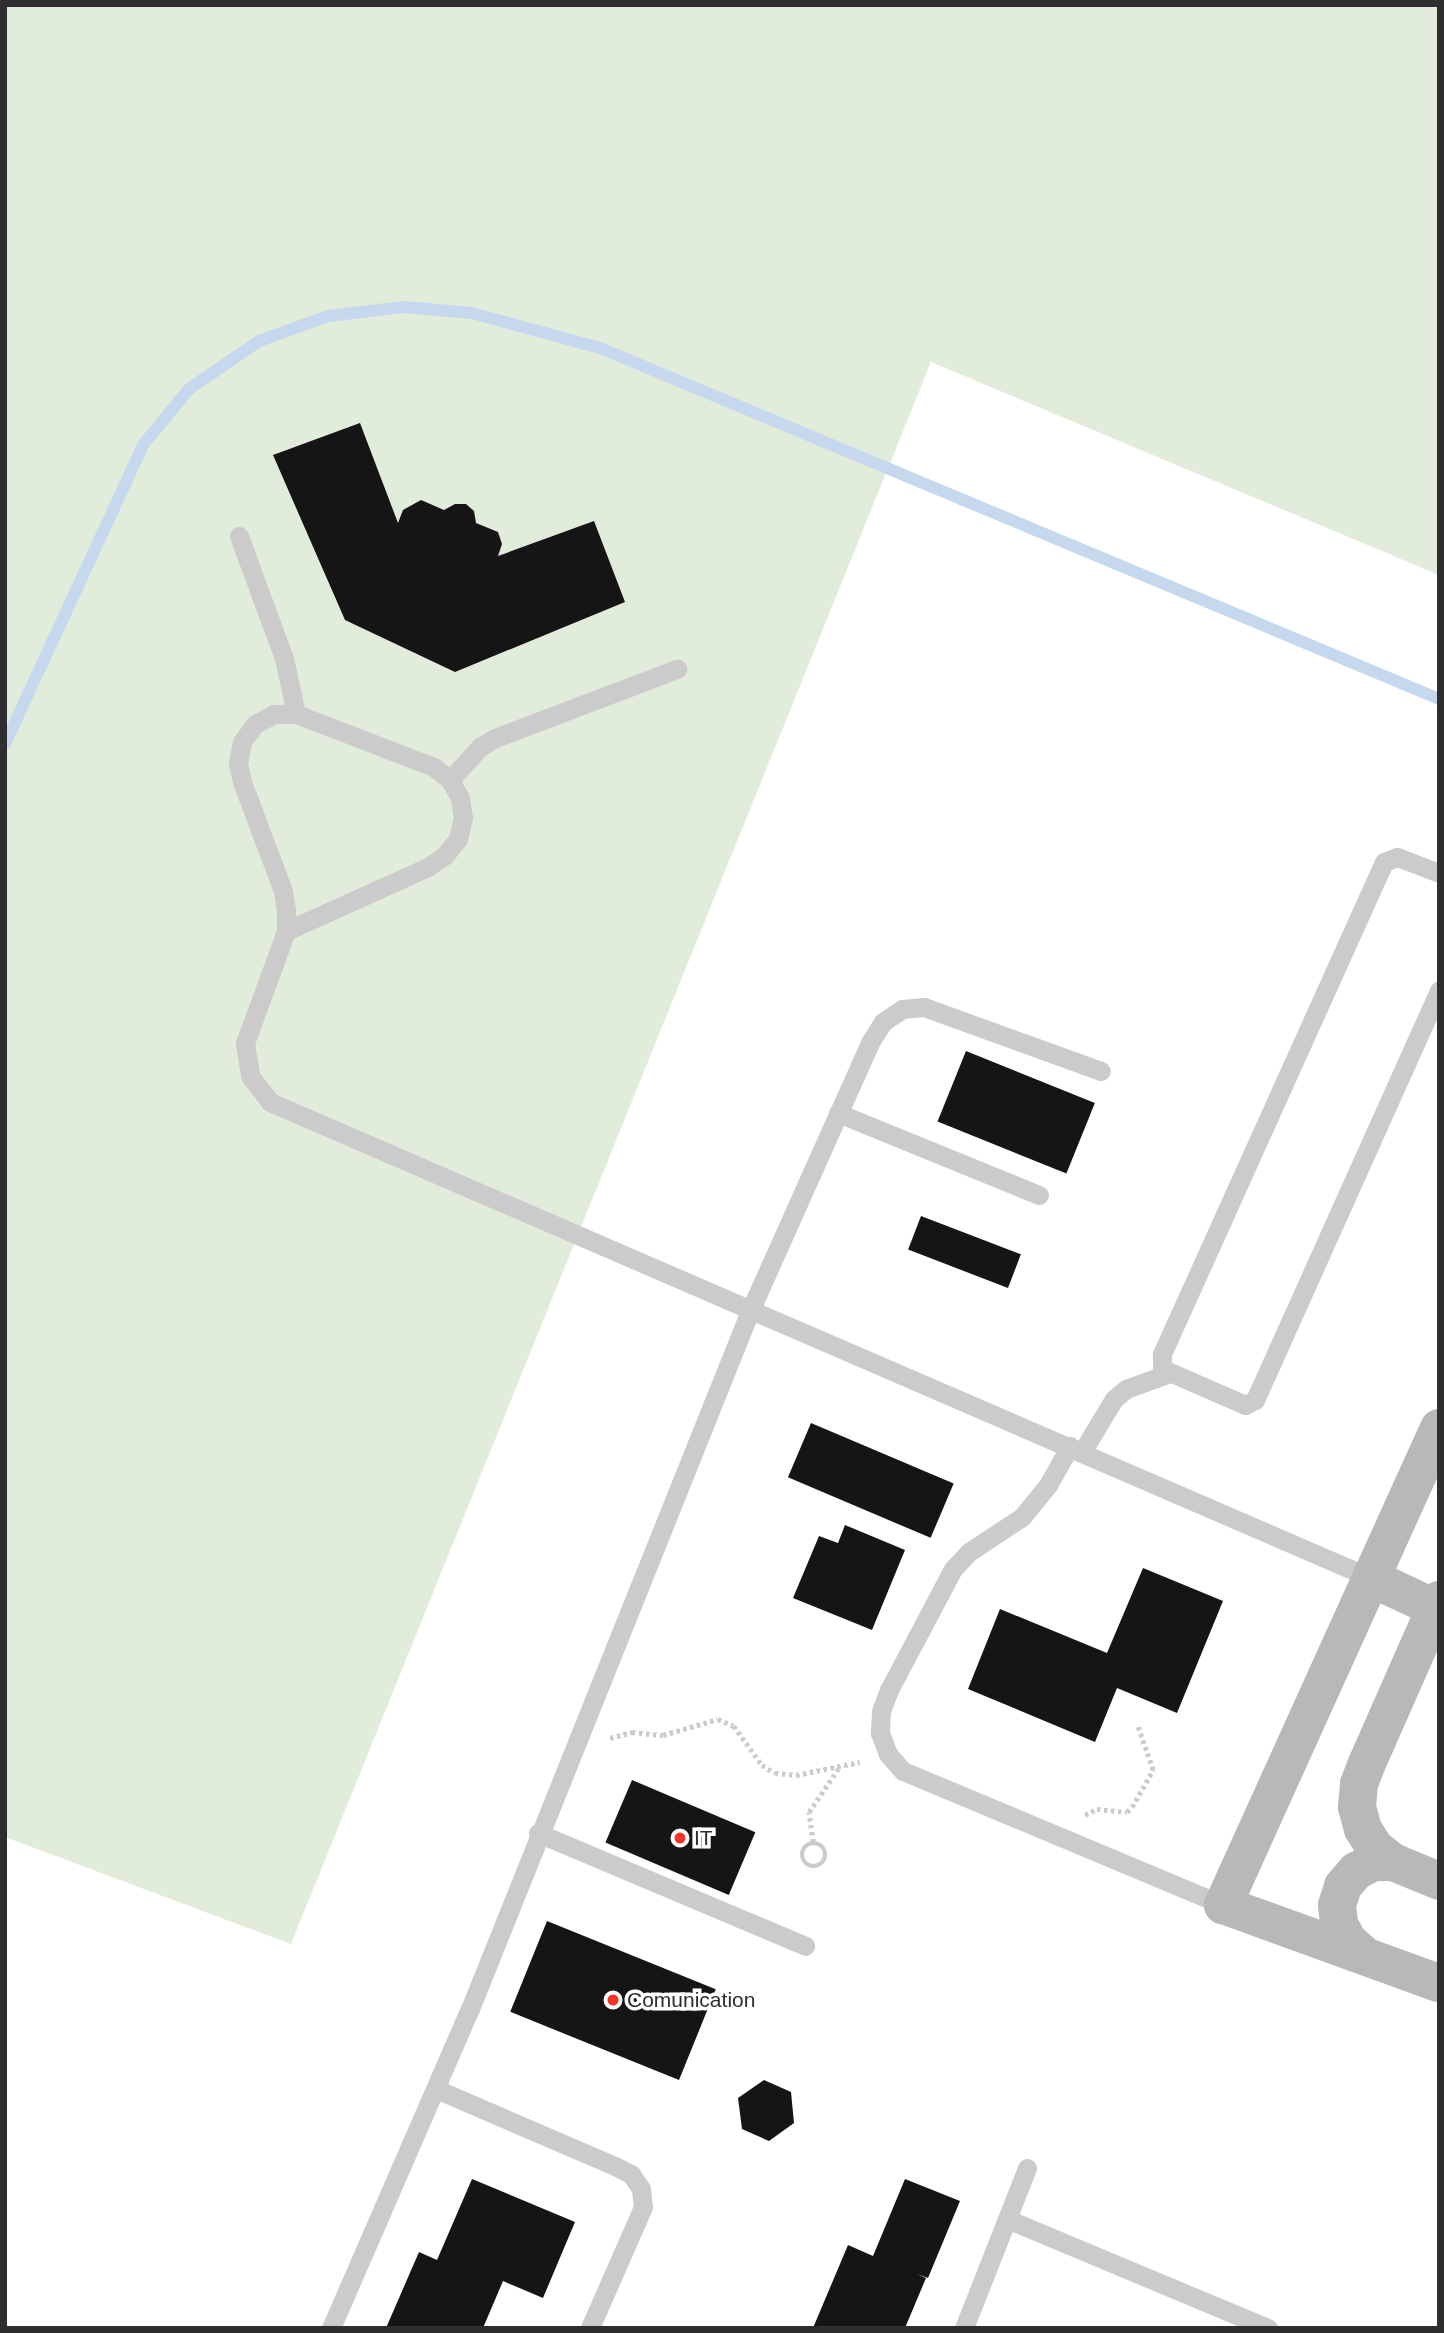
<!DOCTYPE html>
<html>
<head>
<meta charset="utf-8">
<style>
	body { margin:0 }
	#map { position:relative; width:1444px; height:2333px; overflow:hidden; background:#fff; font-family:Helvetica,sans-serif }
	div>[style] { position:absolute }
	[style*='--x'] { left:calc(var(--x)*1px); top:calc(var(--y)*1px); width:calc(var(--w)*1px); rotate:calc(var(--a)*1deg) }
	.green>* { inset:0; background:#e2ecdb }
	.stream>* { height:12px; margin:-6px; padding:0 6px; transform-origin:6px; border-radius:6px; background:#c6d8ee }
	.building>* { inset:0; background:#151515; transform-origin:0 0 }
	.path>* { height:4.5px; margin-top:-2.25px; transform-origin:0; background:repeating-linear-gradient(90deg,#cbcbcb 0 3.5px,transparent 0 7px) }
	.path>.ring { margin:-2.25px; padding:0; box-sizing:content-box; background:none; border:4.5px solid #cbcbcb; border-radius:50% }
	.lane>* { height:19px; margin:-9.5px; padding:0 9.5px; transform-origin:9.5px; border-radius:9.5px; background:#cbcbcb }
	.secondary>* { height:38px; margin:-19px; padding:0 19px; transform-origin:19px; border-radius:19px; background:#b8b8b8 }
	.dots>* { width:19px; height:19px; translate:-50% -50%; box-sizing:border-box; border:4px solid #fff; border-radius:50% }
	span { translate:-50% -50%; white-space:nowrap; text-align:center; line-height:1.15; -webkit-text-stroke:7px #fff; paint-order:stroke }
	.poi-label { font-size:21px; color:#2e2e2e }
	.left { translate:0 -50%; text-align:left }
	.frame { position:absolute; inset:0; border:7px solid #2e2e2e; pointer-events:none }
</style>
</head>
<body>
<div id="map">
	<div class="green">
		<div style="clip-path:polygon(5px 5px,1439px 5px,1439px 575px,931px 362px,291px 1944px,5px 1837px)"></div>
	</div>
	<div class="stream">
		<div style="--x:5;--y:744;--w:329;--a:-65.2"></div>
		<div style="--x:143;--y:445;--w:72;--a:-50.6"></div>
		<div style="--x:189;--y:389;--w:85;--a:-34.4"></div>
		<div style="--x:259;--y:341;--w:73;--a:-19.9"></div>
		<div style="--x:328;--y:316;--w:76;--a:-6.8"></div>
		<div style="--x:403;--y:307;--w:69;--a:5"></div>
		<div style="--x:472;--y:313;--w:133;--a:15.3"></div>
		<div style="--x:600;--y:348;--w:909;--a:22.7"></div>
	</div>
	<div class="building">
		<div style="clip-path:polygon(360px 423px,398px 523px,403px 510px,421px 500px,444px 510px,455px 504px,466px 504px,474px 511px,476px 523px,498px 532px,502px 544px,498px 556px,594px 521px,625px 602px,455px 672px,345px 620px,273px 455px)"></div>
		<div style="left:966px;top:1051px;width:139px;height:76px;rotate:22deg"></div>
		<div style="left:921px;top:1216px;width:107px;height:36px;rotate:21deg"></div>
		<div style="left:811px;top:1423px;width:155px;height:59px;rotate:23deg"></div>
		<div style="clip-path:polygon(845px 1525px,905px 1550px,872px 1630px,793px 1598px,819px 1536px,838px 1543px)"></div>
		<div style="clip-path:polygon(1143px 1568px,1223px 1601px,1177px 1713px,1117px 1688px,1095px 1742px,968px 1689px,1000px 1609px,1107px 1653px)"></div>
		<div style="left:632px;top:1780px;width:134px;height:68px;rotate:23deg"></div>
		<div style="left:547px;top:1921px;width:182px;height:98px;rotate:22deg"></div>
		<div style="clip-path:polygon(764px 2080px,791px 2092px,794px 2123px,769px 2141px,742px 2129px,738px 2098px)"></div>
		<div style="clip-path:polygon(472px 2179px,575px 2222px,543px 2298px,503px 2281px,483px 2328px,386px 2328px,419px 2252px,437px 2260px)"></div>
		<div style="clip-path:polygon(905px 2179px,960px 2201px,928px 2278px,917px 2274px,926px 2278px,905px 2328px,813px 2328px,848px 2245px,873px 2256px)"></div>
	</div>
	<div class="path">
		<div style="--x:610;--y:1738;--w:23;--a:-15"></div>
		<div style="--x:632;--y:1732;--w:31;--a:6"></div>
		<div style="--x:663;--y:1735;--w:57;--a:-16.2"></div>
		<div style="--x:718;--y:1719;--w:17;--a:24"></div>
		<div style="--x:734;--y:1726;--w:48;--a:54.3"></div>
		<div style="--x:762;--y:1765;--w:15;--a:32"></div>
		<div style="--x:775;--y:1773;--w:21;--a:5"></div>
		<div style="--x:796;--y:1775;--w:65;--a:-11.5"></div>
		<div style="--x:1085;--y:1815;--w:13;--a:-27"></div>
		<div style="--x:1097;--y:1809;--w:30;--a:6"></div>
		<div style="--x:1127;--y:1812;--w:7;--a:-45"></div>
		<div style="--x:1132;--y:1807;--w:43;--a:-60.4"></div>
		<div style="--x:1153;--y:1770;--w:46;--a:-109.2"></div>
		<div style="--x:813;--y:1842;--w:30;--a:-98"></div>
		<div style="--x:809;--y:1812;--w:52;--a:-56"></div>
		<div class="ring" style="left:802px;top:1843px;width:19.5px;height:19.5px"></div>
	</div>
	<div class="lane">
		<div style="--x:239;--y:536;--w:130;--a:69.8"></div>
		<div style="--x:284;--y:658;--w:57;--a:77.9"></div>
		<div style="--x:450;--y:780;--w:45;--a:-47.7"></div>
		<div style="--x:480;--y:747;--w:17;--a:-31"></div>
		<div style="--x:495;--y:738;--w:195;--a:-20.8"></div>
		<div style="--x:1439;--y:873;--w:45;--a:-159.1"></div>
		<div style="--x:1397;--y:857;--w:14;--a:159"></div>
		<div style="--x:1384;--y:862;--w:540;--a:114.29"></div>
		<div style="--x:1162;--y:1354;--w:12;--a:90"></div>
		<div style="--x:1162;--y:1366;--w:5;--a:53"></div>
		<div style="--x:1165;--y:1370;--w:87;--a:23.6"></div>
		<div style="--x:1245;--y:1405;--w:11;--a:-27"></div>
		<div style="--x:1255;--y:1400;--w:449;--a:-65.8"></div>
		<div style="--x:286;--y:931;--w:156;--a:-24.3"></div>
		<div style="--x:428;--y:867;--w:21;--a:-35"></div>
		<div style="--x:445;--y:855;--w:21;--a:-51"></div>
		<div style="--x:458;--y:839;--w:22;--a:-77"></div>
		<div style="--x:463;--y:818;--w:20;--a:-99"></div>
		<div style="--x:460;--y:798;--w:21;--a:-119"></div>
		<div style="--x:450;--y:780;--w:21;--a:-141"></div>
		<div style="--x:434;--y:767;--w:148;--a:-159"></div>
		<div style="--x:296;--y:714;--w:22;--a:180"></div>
		<div style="--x:274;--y:714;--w:21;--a:152"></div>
		<div style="--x:255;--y:724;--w:22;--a:126"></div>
		<div style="--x:242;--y:742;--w:21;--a:101"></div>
		<div style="--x:238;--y:763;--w:19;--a:78"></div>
		<div style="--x:242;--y:782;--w:116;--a:69.4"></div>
		<div style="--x:283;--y:891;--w:19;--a:81"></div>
		<div style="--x:286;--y:910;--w:21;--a:90"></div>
		<div style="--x:286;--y:931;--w:119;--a:110.1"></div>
		<div style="--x:245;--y:1043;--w:33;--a:81"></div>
		<div style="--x:250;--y:1076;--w:33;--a:52"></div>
		<div style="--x:270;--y:1102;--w:1199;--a:23.38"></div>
		<div style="--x:838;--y:1113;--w:217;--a:22.2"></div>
		<div style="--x:1070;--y:1446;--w:45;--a:119.4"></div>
		<div style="--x:1048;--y:1485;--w:41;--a:129.1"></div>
		<div style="--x:1022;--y:1517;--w:64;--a:146.6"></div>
		<div style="--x:969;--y:1552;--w:23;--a:133"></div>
		<div style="--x:953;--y:1569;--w:137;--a:117.9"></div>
		<div style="--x:889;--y:1690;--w:22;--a:111"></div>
		<div style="--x:881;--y:1711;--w:22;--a:93"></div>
		<div style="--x:880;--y:1733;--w:22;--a:69"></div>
		<div style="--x:888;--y:1754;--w:23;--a:49"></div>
		<div style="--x:903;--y:1771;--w:347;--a:22.7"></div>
		<div style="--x:1082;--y:1452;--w:62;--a:-58.9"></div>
		<div style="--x:1114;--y:1399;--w:16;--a:-40"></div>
		<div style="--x:1126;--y:1389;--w:47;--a:-20"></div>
		<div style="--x:538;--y:1833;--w:290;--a:22.9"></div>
		<div style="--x:436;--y:2089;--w:195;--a:23.3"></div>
		<div style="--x:615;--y:2166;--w:18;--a:27"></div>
		<div style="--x:631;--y:2174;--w:18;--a:56"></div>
		<div style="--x:641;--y:2189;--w:18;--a:84"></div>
		<div style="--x:643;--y:2207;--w:132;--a:113.7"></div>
		<div style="--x:1007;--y:2219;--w:283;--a:22.7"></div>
		<div style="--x:331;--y:2328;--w:348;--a:-66.5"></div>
		<div style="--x:470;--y:2009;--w:752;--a:-68.14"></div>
		<div style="--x:750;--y:1311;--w:296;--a:-65.9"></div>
		<div style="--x:871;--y:1041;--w:22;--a:-58"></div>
		<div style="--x:883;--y:1022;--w:23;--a:-34"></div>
		<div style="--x:902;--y:1009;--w:22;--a:-5"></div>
		<div style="--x:924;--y:1007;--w:188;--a:19.9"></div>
		<div style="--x:964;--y:2328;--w:172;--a:-68.5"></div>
	</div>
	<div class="secondary">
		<div style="--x:1439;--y:1428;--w:524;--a:114.36"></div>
		<div style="--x:1223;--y:1905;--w:230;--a:19.9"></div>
		<div style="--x:1371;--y:1578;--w:71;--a:25.1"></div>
		<div style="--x:1439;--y:1600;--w:178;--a:113.8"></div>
		<div style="--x:1367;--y:1763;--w:22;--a:111"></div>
		<div style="--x:1359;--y:1784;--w:23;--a:95"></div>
		<div style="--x:1357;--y:1807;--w:23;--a:75"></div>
		<div style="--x:1363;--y:1829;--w:22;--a:58"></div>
		<div style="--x:1375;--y:1848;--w:23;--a:38"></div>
		<div style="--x:1393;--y:1862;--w:50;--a:22.4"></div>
		<div style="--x:1363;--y:1954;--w:20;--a:-139"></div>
		<div style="--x:1348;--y:1941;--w:19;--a:-118"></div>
		<div style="--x:1339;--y:1924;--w:19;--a:-96"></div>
		<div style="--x:1337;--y:1905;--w:20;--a:-72"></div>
		<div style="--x:1343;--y:1886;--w:20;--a:-49"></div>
		<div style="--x:1356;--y:1871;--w:20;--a:-27"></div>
		<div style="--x:1374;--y:1862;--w:19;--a:0"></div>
	</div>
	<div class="dots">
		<div style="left:680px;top:1838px;background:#ef3626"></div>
		<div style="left:613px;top:2000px;background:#ef3626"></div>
	</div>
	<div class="poi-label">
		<span class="left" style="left:694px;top:1838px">IT</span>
		<span class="left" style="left:627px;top:2000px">Comunication</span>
	</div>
	<div class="frame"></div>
</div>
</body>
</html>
